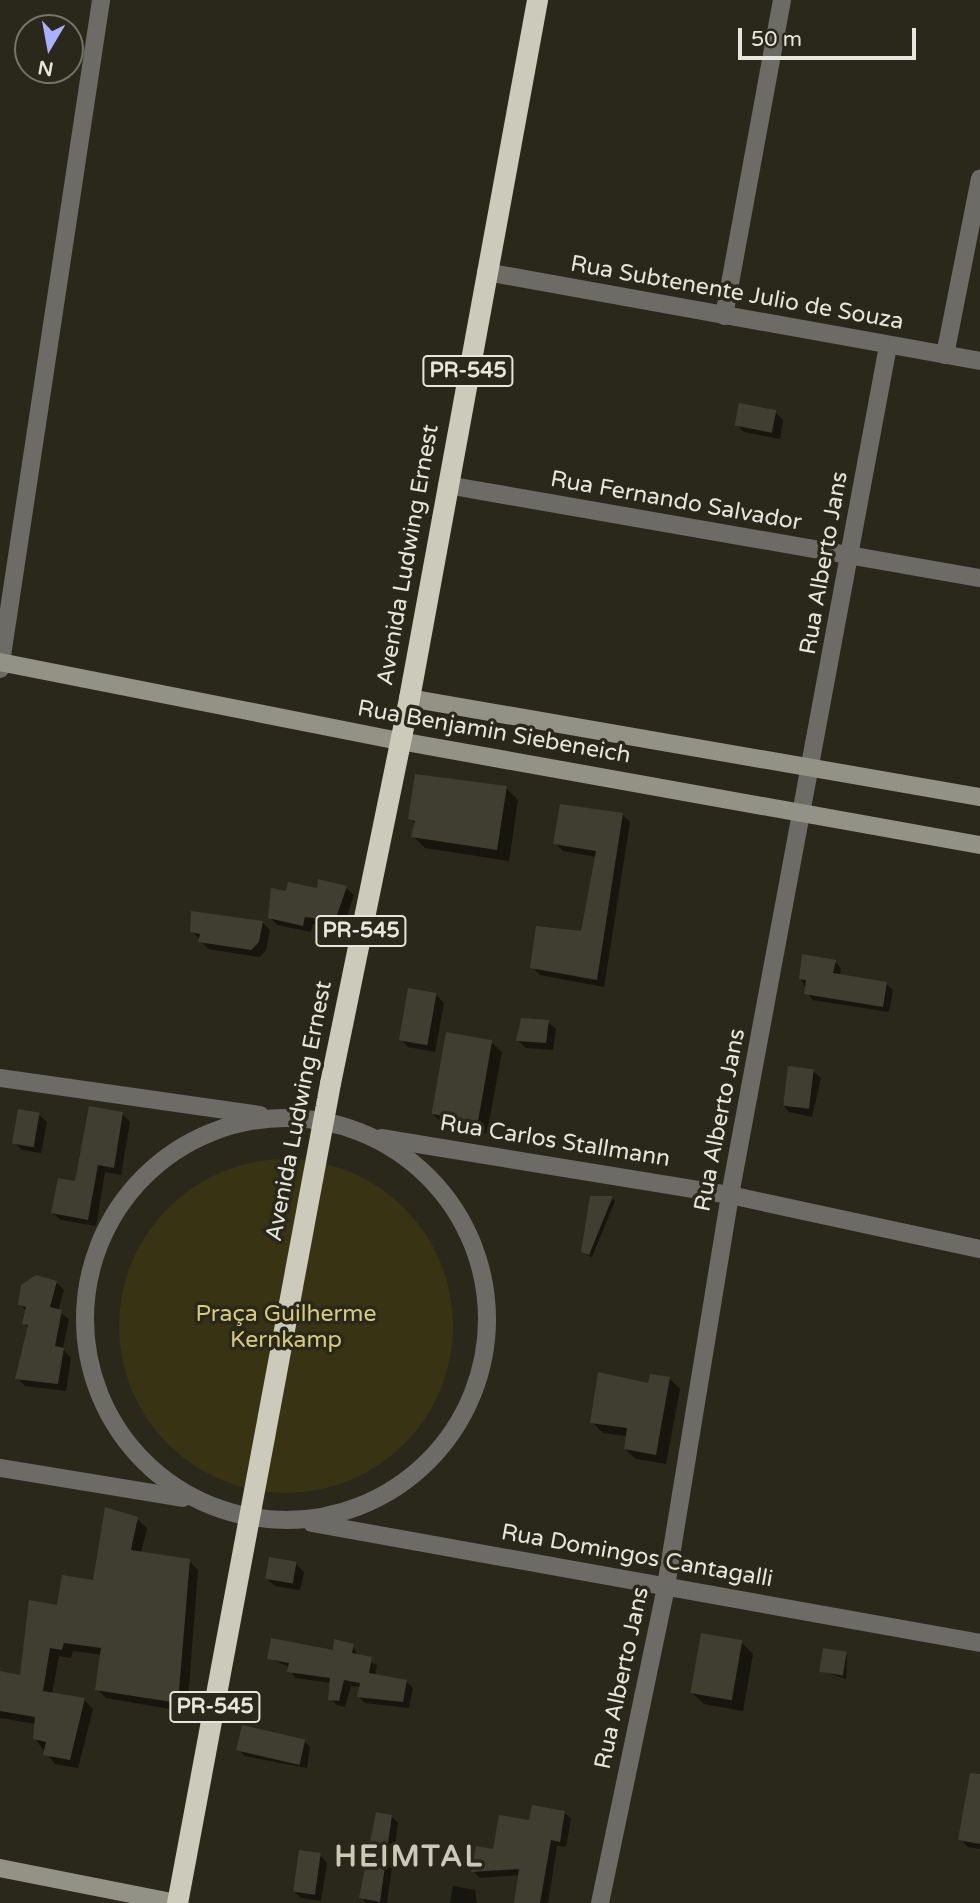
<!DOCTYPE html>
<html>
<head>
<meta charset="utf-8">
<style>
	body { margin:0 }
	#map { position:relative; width:980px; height:1903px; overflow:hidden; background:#2a281b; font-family:"Varela Round",sans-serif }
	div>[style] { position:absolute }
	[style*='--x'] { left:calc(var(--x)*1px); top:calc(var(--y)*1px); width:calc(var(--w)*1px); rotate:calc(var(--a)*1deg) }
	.green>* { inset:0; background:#383312 }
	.round { border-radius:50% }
	.shadow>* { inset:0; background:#0007 }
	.building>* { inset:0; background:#403e31; transform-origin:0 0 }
	.street>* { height:18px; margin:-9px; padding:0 9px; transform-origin:9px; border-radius:9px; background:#6c6b65 }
	.street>.ring { margin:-9px; padding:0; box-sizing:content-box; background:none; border:18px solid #6c6b65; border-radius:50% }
	.secondary>* { height:18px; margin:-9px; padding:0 9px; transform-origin:9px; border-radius:9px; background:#939287 }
	.highway>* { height:21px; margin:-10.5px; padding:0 10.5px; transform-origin:10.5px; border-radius:10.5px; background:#cccaba }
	span { translate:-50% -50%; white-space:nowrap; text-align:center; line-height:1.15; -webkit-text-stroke:7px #2a281b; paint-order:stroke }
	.shield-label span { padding:2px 5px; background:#2a281b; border:2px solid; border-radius:5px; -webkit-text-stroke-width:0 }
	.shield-label { font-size:21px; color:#e7e6dd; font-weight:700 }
	.street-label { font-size:23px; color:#e7e6dd }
	.park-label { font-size:23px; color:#d7ca7c }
	.district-label { font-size:30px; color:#ccc9b9; font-weight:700; letter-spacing:2px }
	.north { position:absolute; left:14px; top:14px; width:70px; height:70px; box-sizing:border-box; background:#2a281b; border:2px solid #767469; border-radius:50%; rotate:190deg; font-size:19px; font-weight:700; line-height:28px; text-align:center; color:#e7e6dd }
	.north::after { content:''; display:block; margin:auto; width:24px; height:32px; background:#a9b0fc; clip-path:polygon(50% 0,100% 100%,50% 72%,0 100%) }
	.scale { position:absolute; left:738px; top:28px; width:178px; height:32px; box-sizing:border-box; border:4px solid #e7e6dd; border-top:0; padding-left:9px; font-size:21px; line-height:24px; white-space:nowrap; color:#e7e6dd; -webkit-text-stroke:5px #2a281b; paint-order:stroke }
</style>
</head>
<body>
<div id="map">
	<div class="green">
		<div class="round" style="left:119px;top:1159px;width:334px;height:334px"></div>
	</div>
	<div class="shadow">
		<div style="clip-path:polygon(775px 412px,783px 420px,780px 439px,744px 432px,736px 424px)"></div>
		<div style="clip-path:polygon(506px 788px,518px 800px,509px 861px,425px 848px,413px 836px,416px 824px,409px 818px)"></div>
		<div style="clip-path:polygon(622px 814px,630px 822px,604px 987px,540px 975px,532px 967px,583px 933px,597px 857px,563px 851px,555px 843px)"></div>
		<div style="clip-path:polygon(319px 881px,346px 888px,354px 895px,343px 928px,313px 924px,311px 932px,277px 925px,270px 917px,287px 893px,318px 891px)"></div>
		<div style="clip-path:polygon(262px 922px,270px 930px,266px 950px,260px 957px,208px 949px,192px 931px)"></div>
		<div style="clip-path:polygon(835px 962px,841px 968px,840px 976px,886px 984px,893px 990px,889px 1012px,812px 1000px,800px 978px)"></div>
		<div style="clip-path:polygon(436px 995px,444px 1003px,435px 1052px,408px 1047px,401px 1039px)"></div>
		<div style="clip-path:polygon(548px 1022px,556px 1029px,553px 1050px,526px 1048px,518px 1041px)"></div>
		<div style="clip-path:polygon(491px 1042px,502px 1052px,487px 1133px,444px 1125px,433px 1114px)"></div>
		<div style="clip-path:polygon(813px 1071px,821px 1078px,812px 1117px,789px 1112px,782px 1104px)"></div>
		<div style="clip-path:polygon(122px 1114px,130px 1122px,121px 1175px,105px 1172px,96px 1226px,61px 1220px,53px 1213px)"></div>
		<div style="clip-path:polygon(39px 1115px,47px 1122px,41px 1153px,22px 1150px,14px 1142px)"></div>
		<div style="clip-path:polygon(612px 1198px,615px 1201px,592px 1257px,586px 1255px,583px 1252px)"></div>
		<div style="clip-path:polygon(56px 1282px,64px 1290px,58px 1311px,69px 1319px,63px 1349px,71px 1358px,66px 1391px,25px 1386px,17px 1378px,29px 1328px,24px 1323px,27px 1311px,20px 1305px)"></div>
		<div style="clip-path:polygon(669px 1378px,680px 1389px,666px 1464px,636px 1459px,625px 1449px,627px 1436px,603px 1433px,592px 1422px,649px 1385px)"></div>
		<div style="clip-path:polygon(137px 1519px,147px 1528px,141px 1553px,189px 1561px,198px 1570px,187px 1712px,106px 1698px,97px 1689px,102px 1655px,73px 1651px,71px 1658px,59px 1656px,52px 1694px,84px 1700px,93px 1709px,78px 1768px,55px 1764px,35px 1739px,36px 1724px,0 1718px,0 1673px,22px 1677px,58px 1607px,95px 1582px)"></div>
		<div style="clip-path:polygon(296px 1564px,304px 1572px,300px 1590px,275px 1586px,267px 1579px)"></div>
		<div style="clip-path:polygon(741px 1642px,753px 1654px,743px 1711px,704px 1704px,692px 1693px)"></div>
		<div style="clip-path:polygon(353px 1646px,358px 1656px,377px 1665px,375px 1676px,406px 1681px,413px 1688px,409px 1708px,365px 1703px,359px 1697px,361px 1687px,351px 1686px,345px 1707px,337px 1705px,330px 1699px,332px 1683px,295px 1678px,289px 1667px,268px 1658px,334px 1652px)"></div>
		<div style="clip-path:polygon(847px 1654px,846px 1679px,821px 1671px)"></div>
		<div style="clip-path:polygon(304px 1741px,310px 1747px,307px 1768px,245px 1756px,239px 1750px)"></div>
		<div style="clip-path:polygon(980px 1801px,980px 1849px,968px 1847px,960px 1839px)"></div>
		<div style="clip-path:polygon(564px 1812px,571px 1819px,566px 1847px,557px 1846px,548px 1903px,516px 1903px,520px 1875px,480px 1878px,473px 1871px,530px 1822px)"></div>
		<div style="clip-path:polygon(391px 1816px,398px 1823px,387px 1903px,366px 1903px,361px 1897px,366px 1859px)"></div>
		<div style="clip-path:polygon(320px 1855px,327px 1863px,321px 1901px,301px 1898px,293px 1890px)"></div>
		<div style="clip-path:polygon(453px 1886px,475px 1890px,477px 1903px,450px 1903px)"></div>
	</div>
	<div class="building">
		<div style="left:739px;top:403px;width:38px;height:23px;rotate:11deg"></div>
		<div style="clip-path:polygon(415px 774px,507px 786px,497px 850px,411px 837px,415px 821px,408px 819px)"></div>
		<div style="clip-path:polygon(560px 804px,623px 813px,597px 980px,530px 968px,536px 926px,581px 931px,596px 851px,553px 844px)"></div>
		<div style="clip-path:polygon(318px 879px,347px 886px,335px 921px,305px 917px,303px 926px,268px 918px,271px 888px,286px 891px,288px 882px,317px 888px)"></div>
		<div style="clip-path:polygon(191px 911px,263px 921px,259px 942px,251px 950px,198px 942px,200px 934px,190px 932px)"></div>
		<div style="clip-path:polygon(802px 954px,836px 960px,833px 973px,887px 982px,883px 1007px,804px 994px,806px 980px,799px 979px)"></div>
		<div style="left:408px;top:988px;width:29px;height:53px;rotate:10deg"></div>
		<div style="clip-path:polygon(521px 1018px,549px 1020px,546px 1043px,516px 1041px)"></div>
		<div style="left:446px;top:1032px;width:47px;height:83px;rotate:10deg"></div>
		<div style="left:788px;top:1066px;width:26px;height:40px;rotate:7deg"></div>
		<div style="clip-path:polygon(89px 1106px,123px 1112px,114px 1168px,98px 1165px,88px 1220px,51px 1213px,58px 1178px,75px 1181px)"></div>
		<div style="left:18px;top:1109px;width:22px;height:35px;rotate:10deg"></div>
		<div style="clip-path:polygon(590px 1196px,613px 1196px,589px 1255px,581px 1252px)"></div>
		<div style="clip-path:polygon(36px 1275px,57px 1281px,50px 1307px,62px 1310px,55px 1346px,64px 1348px,58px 1384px,15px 1379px,28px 1325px,22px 1324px,26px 1307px,18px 1305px,21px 1285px)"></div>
		<div style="clip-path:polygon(598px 1372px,648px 1383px,650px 1374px,670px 1377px,656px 1455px,624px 1449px,627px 1428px,590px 1423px)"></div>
		<div style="clip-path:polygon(105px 1507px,138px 1517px,131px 1550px,190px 1559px,178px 1703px,95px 1690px,101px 1648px,64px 1643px,62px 1650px,50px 1648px,43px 1691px,85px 1698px,70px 1760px,43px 1755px,46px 1742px,33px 1739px,35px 1717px,0 1711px,0 1671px,20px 1675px,29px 1600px,57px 1605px,62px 1575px,93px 1580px)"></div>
		<div style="left:269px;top:1557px;width:28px;height:22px;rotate:10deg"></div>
		<div style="left:701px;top:1633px;width:42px;height:61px;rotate:10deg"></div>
		<div style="clip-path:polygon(271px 1638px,333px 1650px,334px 1639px,354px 1644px,352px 1653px,372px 1657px,369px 1673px,407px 1680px,403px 1702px,357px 1697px,360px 1683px,344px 1680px,339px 1701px,328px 1700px,330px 1678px,287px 1672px,289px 1663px,267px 1659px)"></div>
		<div style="left:823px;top:1648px;width:24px;height:24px;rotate:9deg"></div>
		<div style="left:242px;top:1725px;width:65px;height:26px;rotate:13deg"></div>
		<div style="clip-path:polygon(970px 1773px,980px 1774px,980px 1844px,958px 1840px)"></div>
		<div style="clip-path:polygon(532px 1805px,565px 1811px,560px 1842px,551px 1840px,540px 1903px,514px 1903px,519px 1869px,471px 1872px,476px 1846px,493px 1849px,499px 1815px,529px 1820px)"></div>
		<div style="clip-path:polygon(376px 1812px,392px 1815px,380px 1902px,359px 1898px)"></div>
		<div style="left:299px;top:1850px;width:22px;height:42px;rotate:8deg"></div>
	</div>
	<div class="street">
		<div style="--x:486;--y:272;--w:502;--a:10.21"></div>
		<div style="--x:724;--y:316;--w:321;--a:-79.6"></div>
		<div style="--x:945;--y:355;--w:180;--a:-78.8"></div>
		<div style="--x:447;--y:485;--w:541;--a:9.9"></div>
		<div style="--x:0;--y:669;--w:677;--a:-81.41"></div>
		<div style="--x:0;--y:1078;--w:263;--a:8.1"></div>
		<div class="ring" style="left:85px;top:1118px;width:384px;height:384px"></div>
		<div style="--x:381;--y:1138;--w:354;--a:9.3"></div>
		<div style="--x:730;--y:1195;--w:256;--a:12.2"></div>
		<div style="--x:0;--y:1468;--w:185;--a:9.3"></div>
		<div style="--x:312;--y:1523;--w:679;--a:10.18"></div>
		<div style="--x:600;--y:1903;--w:324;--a:-78.2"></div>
		<div style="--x:666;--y:1586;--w:396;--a:-80.7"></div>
		<div style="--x:730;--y:1195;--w:864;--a:-79.46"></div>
	</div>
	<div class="secondary">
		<div style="--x:0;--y:662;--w:408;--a:11.2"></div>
		<div style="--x:400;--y:741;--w:589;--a:10.17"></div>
		<div style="--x:409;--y:698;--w:580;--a:9.84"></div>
		<div style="--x:0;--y:1868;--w:180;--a:11.2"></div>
	</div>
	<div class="highway">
		<div style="--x:177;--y:1903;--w:834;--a:-79.43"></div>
		<div style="--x:330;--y:1083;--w:393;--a:-78.4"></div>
		<div style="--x:409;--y:698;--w:710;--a:-79.61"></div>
	</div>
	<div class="shield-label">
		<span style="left:468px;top:371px">PR-545</span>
		<span style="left:361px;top:931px">PR-545</span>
		<span style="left:215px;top:1707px">PR-545</span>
	</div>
	<div class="street-label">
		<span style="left:737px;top:293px;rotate:10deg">Rua Subtenente Julio de Souza</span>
		<span style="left:676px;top:501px;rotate:10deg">Rua Fernando Salvador</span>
		<span style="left:408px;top:555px;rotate:-80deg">Avenida Ludwing Ernest</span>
		<span style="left:824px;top:563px;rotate:-80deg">Rua Alberto Jans</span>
		<span style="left:494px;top:732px;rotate:10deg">Rua Benjamin Siebeneich</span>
		<span style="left:299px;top:1111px;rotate:-79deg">Avenida Ludwing Ernest</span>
		<span style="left:720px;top:1120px;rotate:-79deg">Rua Alberto Jans</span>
		<span style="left:555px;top:1141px;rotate:9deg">Rua Carlos Stallmann</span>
		<span style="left:637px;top:1556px;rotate:10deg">Rua Domingos Cantagalli</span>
		<span style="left:622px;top:1678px;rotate:-78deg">Rua Alberto Jans</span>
	</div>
	<div class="park-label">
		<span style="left:286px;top:1327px">Praça Guilherme<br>Kernkamp</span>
	</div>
	<div class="district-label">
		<span style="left:409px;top:1857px">HEIMTAL</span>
	</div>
	<div class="north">N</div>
	<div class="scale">50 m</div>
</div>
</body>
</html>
